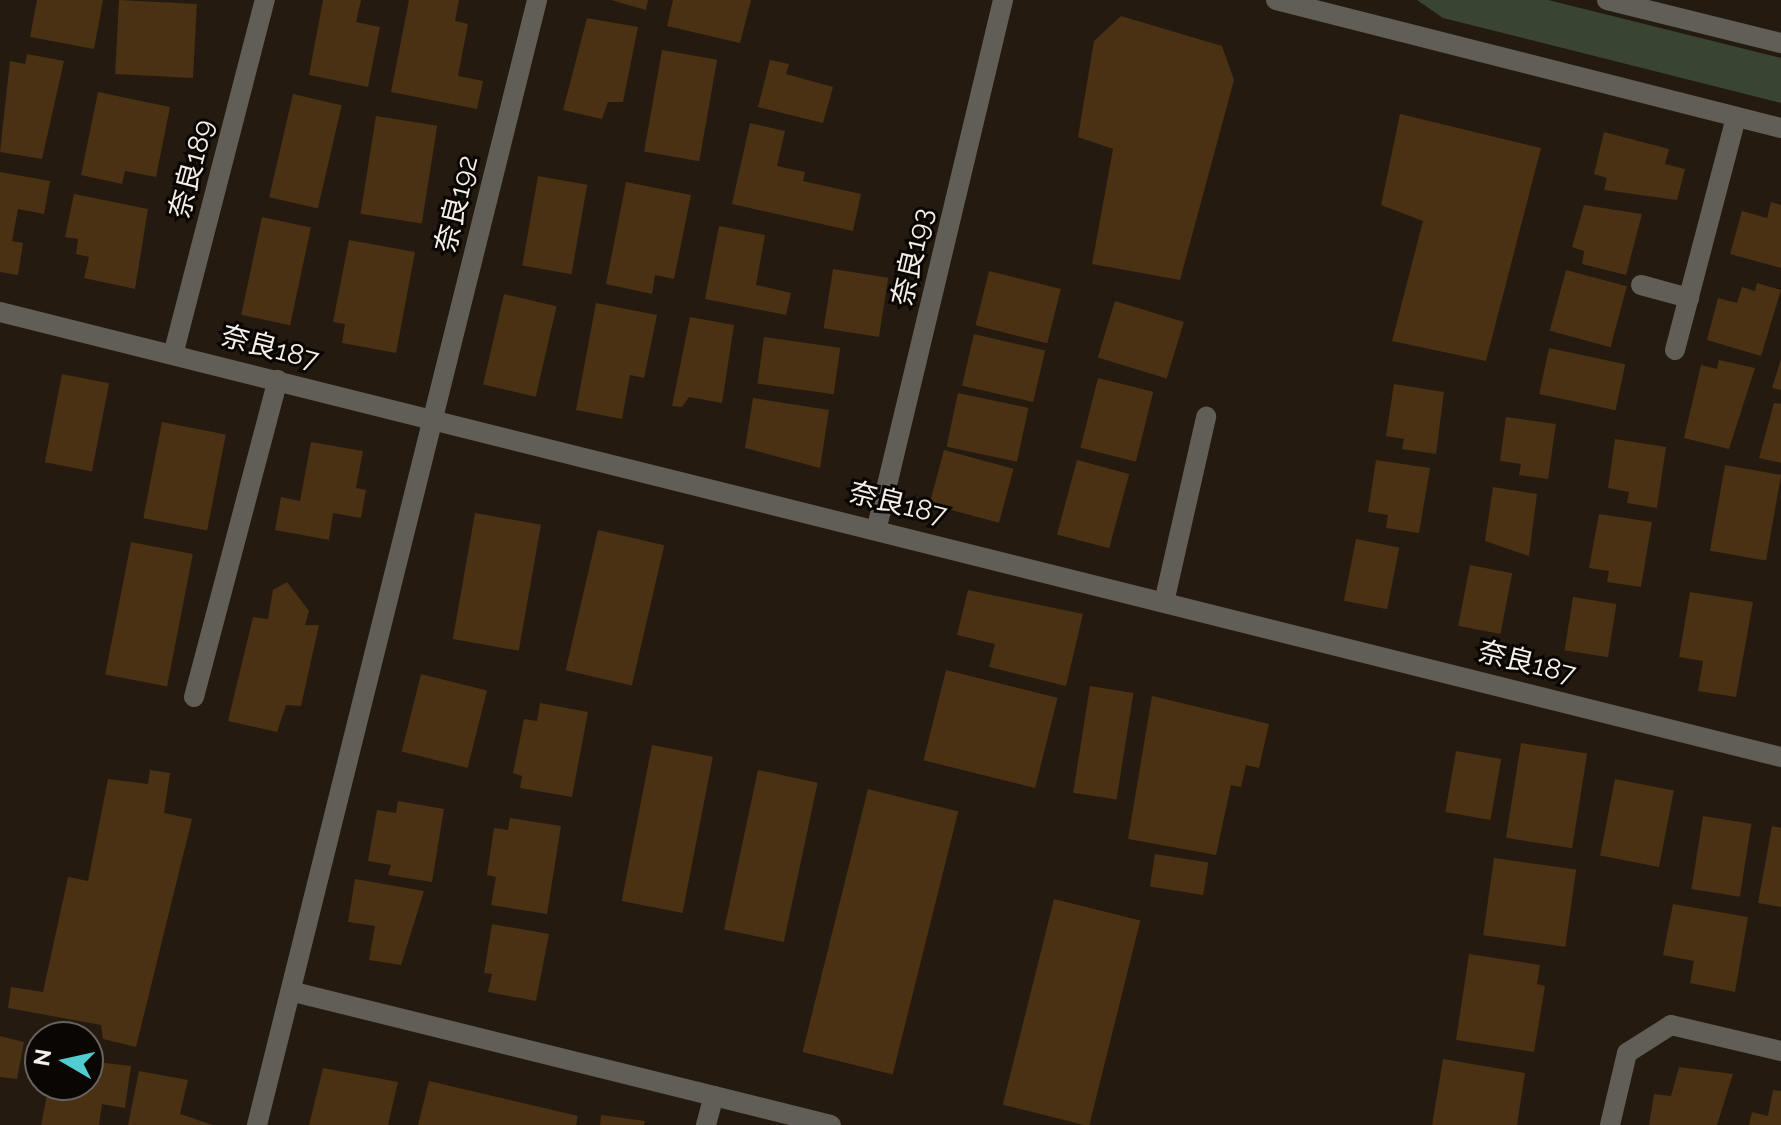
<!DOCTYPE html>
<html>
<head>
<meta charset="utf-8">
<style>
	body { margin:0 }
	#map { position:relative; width:1781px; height:1125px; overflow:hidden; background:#241a0f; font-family:Raleway,"Noto Sans JP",sans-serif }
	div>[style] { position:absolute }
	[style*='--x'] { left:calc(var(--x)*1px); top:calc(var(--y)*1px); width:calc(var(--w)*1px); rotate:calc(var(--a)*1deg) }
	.green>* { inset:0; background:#394532 }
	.building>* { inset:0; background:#4a3113; transform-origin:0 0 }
	.minor>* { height:20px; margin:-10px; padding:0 10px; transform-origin:10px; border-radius:10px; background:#615e57 }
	span { translate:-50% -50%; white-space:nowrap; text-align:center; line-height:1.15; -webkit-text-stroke:6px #0a0603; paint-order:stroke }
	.street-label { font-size:28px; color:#f6efe7 }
	.north { position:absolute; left:24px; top:1021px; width:80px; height:80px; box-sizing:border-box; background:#0a0603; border:2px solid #68635e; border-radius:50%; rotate:279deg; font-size:22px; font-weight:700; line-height:32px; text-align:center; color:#f6efe7 }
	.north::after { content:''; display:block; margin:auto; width:28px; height:36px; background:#51ccd1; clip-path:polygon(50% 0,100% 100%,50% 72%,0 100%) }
</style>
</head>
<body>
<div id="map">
	<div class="green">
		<div style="clip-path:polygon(1417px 0,1548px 0,1781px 58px,1781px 103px,1443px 18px)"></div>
	</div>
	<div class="building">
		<div style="clip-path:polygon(37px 0,103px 0,94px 49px,30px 37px)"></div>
		<div style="left:119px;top:0;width:78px;height:74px;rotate:3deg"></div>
		<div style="clip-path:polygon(323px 0,361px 0,356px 22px,380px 27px,368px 87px,309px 75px)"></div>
		<div style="clip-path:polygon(409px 0,459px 0,455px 21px,468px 24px,458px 76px,483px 81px,477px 109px,391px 92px)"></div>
		<div style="clip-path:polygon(611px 0,648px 0,646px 10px)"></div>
		<div style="clip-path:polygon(673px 0,751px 0,740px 43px,667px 26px)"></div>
		<div style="clip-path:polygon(1121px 16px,1222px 46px,1234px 80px,1180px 280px,1092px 264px,1113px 149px,1078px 137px,1094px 41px)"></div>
		<div style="clip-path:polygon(587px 18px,638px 27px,623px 102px,608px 102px,602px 119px,563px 110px)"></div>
		<div style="left:662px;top:50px;width:56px;height:103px;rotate:10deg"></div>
		<div style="clip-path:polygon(27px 54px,64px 61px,42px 159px,0 152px,10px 61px,25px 64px)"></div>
		<div style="clip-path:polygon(770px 60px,789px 64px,786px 74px,833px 87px,823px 123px,758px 107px)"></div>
		<div style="clip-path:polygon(98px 92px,170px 107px,156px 177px,125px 171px,122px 184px,81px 175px)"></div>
		<div style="left:293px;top:94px;width:50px;height:106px;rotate:13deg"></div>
		<div style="clip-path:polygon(1400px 114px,1541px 148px,1486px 361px,1392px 341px,1423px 221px,1381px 205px)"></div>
		<div style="left:376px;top:116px;width:62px;height:99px;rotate:9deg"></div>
		<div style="clip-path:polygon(750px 123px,785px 131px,777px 166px,805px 172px,803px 181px,861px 194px,853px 231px,732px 204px)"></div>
		<div style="clip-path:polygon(1604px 132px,1669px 149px,1665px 164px,1685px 169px,1677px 200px,1604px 190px,1607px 178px,1594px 174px)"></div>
		<div style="clip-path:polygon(0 172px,50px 181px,44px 214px,18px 209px,12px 241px,23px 243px,18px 275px,0 272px)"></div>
		<div style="left:538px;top:176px;width:50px;height:91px;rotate:10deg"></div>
		<div style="clip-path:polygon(626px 182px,691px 195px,674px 279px,655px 275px,652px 294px,606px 284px)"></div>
		<div style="clip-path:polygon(74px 194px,148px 209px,135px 289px,84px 278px,89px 257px,76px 254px,78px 239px,65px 237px)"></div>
		<div style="clip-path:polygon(1771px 202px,1781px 205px,1781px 268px,1730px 254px,1742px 211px,1767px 218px)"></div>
		<div style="clip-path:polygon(1584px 205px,1642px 214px,1626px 275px,1582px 264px,1584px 251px,1572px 247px)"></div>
		<div style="left:262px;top:217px;width:50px;height:100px;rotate:12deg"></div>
		<div style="clip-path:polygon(719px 226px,765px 235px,756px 285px,791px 293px,786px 315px,705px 299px)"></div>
		<div style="clip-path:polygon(349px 240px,415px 252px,396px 353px,342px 343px,345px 324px,333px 322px)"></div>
		<div style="left:833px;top:269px;width:56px;height:60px;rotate:9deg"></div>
		<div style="left:1566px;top:270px;width:63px;height:63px;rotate:15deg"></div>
		<div style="left:989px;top:271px;width:74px;height:56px;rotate:14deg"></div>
		<div style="clip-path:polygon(1757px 283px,1781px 290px,1761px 356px,1707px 340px,1718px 298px,1737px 303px,1742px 287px,1755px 291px)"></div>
		<div style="left:504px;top:294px;width:54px;height:93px;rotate:13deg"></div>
		<div style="left:1115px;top:301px;width:72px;height:59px;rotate:17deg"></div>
		<div style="clip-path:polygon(596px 303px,657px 315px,644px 378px,630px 375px,622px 419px,576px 410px)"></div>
		<div style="clip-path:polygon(690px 317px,734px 325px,722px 403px,689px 397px,682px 407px,672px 406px)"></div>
		<div style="left:974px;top:334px;width:73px;height:53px;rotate:13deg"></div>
		<div style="left:764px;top:337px;width:77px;height:47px;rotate:8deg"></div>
		<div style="left:1549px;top:348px;width:78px;height:47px;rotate:12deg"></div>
		<div style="clip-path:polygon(1781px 359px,1781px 390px,1772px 388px)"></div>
		<div style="clip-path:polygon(1719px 360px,1755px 368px,1729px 449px,1684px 438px,1701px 365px,1717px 369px)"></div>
		<div style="left:62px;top:374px;width:48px;height:90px;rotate:11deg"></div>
		<div style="left:1098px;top:378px;width:57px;height:72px;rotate:14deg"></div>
		<div style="clip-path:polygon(1394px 384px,1444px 392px,1436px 454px,1402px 449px,1404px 439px,1386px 436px)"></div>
		<div style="left:958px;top:393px;width:72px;height:55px;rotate:12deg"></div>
		<div style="clip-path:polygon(753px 398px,829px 410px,820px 468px,745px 448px)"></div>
		<div style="clip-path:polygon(1774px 403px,1781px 404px,1781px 463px,1759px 458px)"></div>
		<div style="clip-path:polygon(1506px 417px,1556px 424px,1548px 479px,1519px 475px,1521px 464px,1500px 461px)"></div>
		<div style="left:162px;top:422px;width:65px;height:98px;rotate:11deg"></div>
		<div style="clip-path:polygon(1615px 439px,1666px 447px,1657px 508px,1627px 503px,1629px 492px,1608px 488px)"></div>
		<div style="clip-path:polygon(311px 442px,363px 451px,356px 488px,366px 490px,361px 518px,333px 513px,329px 540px,275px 530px,281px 497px,300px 501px)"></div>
		<div style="left:944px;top:450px;width:72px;height:56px;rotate:15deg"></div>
		<div style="left:1077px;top:460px;width:54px;height:77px;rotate:15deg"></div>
		<div style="clip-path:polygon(1376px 460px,1430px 468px,1419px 533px,1386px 528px,1388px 515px,1368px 512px)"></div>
		<div style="left:1725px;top:465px;width:57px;height:87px;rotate:10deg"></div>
		<div style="clip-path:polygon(1493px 487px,1537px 494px,1529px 556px,1485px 541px)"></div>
		<div style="left:475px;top:513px;width:67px;height:128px;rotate:10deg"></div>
		<div style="clip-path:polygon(1599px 514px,1652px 522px,1641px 587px,1607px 582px,1609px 571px,1589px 568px)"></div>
		<div style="left:598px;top:530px;width:68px;height:144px;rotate:13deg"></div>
		<div style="left:1356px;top:539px;width:44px;height:63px;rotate:11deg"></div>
		<div style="left:131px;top:542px;width:63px;height:135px;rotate:11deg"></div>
		<div style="left:1470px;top:565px;width:43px;height:62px;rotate:11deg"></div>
		<div style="clip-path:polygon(287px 582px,309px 611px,305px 625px,319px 625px,301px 706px,286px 705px,277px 732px,228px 721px,253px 617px,268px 619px,273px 590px)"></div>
		<div style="clip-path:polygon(968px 590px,1083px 614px,1066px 686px,989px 667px,995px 644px,957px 635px)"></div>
		<div style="clip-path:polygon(1690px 592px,1753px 602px,1736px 697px,1698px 691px,1703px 661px,1679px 657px)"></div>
		<div style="left:1573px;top:597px;width:44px;height:54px;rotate:9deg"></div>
		<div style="left:946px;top:670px;width:115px;height:93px;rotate:14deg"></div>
		<div style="left:421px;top:674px;width:68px;height:80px;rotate:14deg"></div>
		<div style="left:1090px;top:686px;width:44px;height:108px;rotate:9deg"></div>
		<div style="clip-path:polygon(1152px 696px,1269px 724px,1259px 768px,1246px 765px,1241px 787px,1231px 785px,1216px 855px,1128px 839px)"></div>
		<div style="clip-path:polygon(540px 703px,588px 712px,572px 797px,520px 788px,522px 776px,513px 773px,524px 719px,537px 721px)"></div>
		<div style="left:1521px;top:743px;width:67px;height:96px;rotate:9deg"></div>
		<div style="left:652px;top:745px;width:62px;height:159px;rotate:11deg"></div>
		<div style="left:1456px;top:751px;width:46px;height:62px;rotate:10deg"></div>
		<div style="clip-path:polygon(150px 770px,170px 773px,164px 813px,192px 819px,136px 1047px,103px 1039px,101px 1025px,8px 1008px,11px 987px,43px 992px,68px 877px,88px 881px,108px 779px,148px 784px)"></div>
		<div style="left:758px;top:770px;width:61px;height:163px;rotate:12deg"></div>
		<div style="left:1615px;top:779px;width:60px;height:78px;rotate:11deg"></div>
		<div style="left:868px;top:789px;width:93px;height:271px;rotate:14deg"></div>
		<div style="clip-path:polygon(398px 801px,444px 809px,432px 882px,388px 875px,391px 865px,368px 861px,377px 810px,396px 813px)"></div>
		<div style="left:1703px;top:816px;width:49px;height:74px;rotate:9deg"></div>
		<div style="clip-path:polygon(510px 818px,561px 826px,547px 914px,491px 905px,496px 877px,487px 875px,494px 828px,508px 830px)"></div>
		<div style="clip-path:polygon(1772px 826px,1781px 828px,1781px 907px,1758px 903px)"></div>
		<div style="left:1155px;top:854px;width:54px;height:33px;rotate:9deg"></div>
		<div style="left:1494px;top:858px;width:83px;height:78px;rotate:8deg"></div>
		<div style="clip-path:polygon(355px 879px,424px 891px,401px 965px,369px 960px,375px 926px,348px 922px)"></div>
		<div style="left:1054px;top:899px;width:89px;height:212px;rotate:14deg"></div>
		<div style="clip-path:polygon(1673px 904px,1748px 917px,1735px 992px,1690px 983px,1694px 961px,1663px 955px)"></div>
		<div style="clip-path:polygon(492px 924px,549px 934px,536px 1001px,488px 992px,492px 974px,484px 973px)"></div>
		<div style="clip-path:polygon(1469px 954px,1540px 965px,1537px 984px,1545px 986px,1534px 1052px,1456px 1040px)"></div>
		<div style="clip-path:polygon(0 1036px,24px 1042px,17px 1079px,0 1077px)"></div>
		<div style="clip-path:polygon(1443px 1059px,1525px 1073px,1517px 1125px,1432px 1125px)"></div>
		<div style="clip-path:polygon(88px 1061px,131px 1066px,125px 1108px,102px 1104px,99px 1125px,41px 1125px,48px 1090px,36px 1088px,38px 1069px,40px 1085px,88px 1085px)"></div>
		<div style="clip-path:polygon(1679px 1067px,1733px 1074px,1717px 1125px,1649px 1125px,1654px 1094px,1671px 1096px)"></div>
		<div style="clip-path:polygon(323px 1068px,398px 1082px,388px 1125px,309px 1125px)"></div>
		<div style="clip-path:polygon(139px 1071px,188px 1080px,180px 1114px,213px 1125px,128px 1125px)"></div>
		<div style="clip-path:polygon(429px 1081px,578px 1116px,576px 1125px,418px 1125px)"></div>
		<div style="clip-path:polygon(1773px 1090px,1781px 1091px,1781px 1125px,1749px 1125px,1752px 1112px,1768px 1116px)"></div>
		<div style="clip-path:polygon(601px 1115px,645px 1121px,644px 1125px,600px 1125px)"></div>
	</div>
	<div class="minor">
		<div style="--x:1276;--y:0;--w:521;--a:14.22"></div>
		<div style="--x:1607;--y:0;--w:179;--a:13.9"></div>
		<div style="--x:1641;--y:285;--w:50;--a:15.2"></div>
		<div style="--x:0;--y:312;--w:1836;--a:14.03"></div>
		<div style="--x:1675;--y:350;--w:241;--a:-75.3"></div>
		<div style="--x:174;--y:351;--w:363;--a:-75.5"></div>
		<div style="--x:877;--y:527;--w:542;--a:-76.55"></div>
		<div style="--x:1165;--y:598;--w:186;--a:-77.2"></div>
		<div style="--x:194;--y:697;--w:328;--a:-75.2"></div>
		<div style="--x:294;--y:992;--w:553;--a:13.91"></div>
		<div style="--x:257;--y:1125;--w:1159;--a:-76.02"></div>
		<div style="--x:706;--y:1125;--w:30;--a:-75"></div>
		<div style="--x:1610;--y:1125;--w:74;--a:-76.7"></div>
		<div style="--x:1627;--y:1053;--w:52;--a:-32.5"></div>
		<div style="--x:1671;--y:1025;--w:113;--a:13.3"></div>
	</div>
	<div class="street-label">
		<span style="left:192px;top:169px;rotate:-75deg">奈良189</span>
		<span style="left:457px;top:204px;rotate:-76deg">奈良192</span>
		<span style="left:913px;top:257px;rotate:-77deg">奈良193</span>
		<span style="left:270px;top:348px;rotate:15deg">奈良187</span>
		<span style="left:898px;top:504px;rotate:14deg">奈良187</span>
		<span style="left:1527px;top:663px;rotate:14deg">奈良187</span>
	</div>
	<div class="north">N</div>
</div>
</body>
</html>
